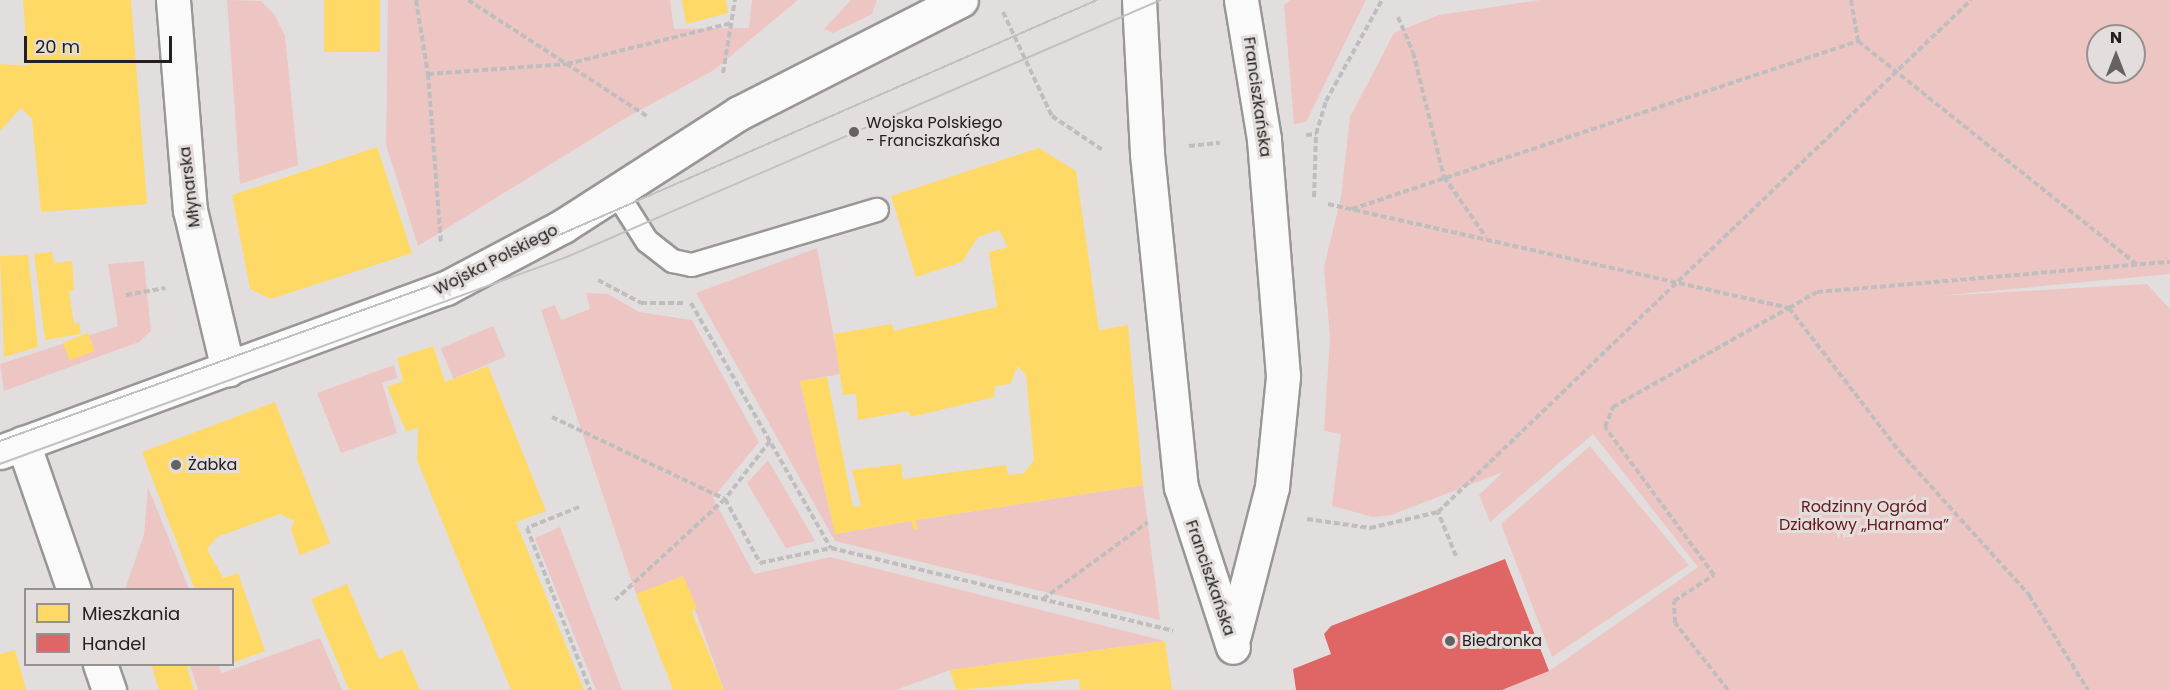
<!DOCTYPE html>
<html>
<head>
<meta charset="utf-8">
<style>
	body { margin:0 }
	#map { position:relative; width:2170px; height:690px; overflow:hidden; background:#e2dedd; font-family:Poppins,sans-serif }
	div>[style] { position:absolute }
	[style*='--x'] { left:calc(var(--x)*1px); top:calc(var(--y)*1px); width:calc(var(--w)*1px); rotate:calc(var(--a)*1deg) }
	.green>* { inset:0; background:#edc6c4; transform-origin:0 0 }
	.homes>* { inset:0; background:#ffd966; transform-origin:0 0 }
	.shops>* { inset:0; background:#e06666 }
	.path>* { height:4px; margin-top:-2px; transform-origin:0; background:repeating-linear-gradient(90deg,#bfbebe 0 6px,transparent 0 9px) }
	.roads { filter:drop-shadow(2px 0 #999696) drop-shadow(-2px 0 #999696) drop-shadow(0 2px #999696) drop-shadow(0 -2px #999696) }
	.service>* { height:22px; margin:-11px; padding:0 11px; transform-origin:11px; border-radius:11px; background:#fbfafa }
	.minor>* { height:33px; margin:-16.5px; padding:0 16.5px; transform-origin:16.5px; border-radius:16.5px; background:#fbfafa }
	.secondary>* { height:33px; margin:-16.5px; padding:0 16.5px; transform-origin:16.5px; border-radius:16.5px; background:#fbfafa }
	.tram>* { height:1.5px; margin:-0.75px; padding:0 0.75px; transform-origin:0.75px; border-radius:0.75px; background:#c2c1c1 }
	.dots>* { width:16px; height:16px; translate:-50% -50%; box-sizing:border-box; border:3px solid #e3dddc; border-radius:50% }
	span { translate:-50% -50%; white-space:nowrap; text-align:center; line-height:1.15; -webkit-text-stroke:6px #e3dddc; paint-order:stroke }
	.street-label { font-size:16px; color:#222020 }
	.poi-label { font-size:16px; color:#222020 }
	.left { translate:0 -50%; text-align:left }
	.park-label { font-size:16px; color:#69171c }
	.legend { position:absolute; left:24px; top:588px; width:210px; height:78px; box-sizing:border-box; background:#e3dddc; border:2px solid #969191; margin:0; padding:8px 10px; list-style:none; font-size:18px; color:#222020 }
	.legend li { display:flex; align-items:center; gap:12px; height:30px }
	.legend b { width:30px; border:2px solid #969191 }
	.north { position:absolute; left:2086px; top:24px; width:60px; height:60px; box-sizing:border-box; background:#e3dddc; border:2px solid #969191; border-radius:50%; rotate:0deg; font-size:16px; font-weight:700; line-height:24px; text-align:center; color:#222020 }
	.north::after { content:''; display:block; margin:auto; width:21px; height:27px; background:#656262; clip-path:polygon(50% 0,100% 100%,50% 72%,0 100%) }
	.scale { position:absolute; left:24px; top:36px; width:148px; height:27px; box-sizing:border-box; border:3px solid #222020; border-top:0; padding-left:8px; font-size:18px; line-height:21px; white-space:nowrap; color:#222020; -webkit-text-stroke:4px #e3dddc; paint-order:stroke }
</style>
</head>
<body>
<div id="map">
	<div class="green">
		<div style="clip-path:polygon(227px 0,261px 1px,274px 14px,285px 36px,298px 165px,240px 184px)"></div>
		<div style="clip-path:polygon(388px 0,670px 0,674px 29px,749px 28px,752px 0,798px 0,714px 70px,624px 119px,418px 246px,386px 145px)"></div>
		<div style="clip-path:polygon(851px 0,877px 0,872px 14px,833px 33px,824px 29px)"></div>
		<div style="clip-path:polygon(1290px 0,1366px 0,1306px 122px,1294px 124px,1284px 5px)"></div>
		<div style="clip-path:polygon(evenodd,1540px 0,2170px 0,2170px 274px,1938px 296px,2147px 284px,2170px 309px,2170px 690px,1502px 690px,1549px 671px,1698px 567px,1593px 434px,1490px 522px,1479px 495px,1503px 472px,1391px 515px,1373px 517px,1332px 506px,1341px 434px,1324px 431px,1330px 338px,1324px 267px,1341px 197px,1350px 117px,1394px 33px,1439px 15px,1540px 0,2098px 36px,2134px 36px,2134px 72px,2098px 72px,2098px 36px)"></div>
		<div style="clip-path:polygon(817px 248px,841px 374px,800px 381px,835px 534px,911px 521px,914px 530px,916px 520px,1143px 485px,1160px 620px,835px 541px,696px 293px)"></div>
		<div style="clip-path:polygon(144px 261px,151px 331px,139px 342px,4px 391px,0 364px,118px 326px,108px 264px)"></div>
		<div style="clip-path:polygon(586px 293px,608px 294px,639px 312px,692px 320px,759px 442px,713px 498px,754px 574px,830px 557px,1165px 641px,950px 670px,896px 690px,724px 690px,683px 576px,636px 594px,541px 310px,555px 305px,561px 320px,590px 309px)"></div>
		<div style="left:493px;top:326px;width:33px;height:57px;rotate:67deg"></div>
		<div style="clip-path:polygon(394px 365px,397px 378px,382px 383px,397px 433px,341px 453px,317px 393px)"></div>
		<div style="clip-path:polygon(1590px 446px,1689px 565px,1552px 657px,1501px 524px)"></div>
		<div style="clip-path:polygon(768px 460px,815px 541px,786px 548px,747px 483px)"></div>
		<div style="clip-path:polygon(148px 487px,189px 589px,125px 589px,144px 535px)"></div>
		<div style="clip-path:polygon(560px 527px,622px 690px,596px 690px,535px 538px)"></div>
		<div style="clip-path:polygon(320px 638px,342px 690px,198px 690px,190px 665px,218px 665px,222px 673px)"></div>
	</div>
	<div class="homes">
		<div style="clip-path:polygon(23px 0,131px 0,147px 204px,41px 212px,32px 119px,21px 108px,0 131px,0 64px,28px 66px)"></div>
		<div style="left:324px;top:0;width:56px;height:52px"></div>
		<div style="clip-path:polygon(682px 0,726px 0,728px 13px,686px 24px)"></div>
		<div style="clip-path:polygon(377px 147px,412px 253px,271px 299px,250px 289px,232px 195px)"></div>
		<div style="clip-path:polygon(1039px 148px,1076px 171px,1099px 330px,1128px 325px,1143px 485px,916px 520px,918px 529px,914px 530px,911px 521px,835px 534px,800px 381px,827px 377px,853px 507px,861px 506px,852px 470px,901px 464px,903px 479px,1006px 465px,1008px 475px,1024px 473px,1034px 460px,1026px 376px,1018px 366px,1010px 384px,995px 386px,994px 397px,911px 417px,908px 411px,858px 420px,856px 394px,843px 395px,834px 334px,892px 324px,894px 331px,997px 307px,989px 252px,1008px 247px,999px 230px,978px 237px,962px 262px,916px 277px,891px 196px)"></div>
		<div style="clip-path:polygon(52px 252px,54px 263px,72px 261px,74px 290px,69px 291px,74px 324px,79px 322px,81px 334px,45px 340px,34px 254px)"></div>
		<div style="clip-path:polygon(28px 255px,38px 347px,4px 357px,0 256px)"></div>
		<div style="left:88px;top:333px;width:19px;height:27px;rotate:69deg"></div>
		<div style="clip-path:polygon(433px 346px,445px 382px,488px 366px,546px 511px,516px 522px,584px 690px,511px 690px,417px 460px,418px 428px,406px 431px,387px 387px,403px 381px,397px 358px)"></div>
		<div style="clip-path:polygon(275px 402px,330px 543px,300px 555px,291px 530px,294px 521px,280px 514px,217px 537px,207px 549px,223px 578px,238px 573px,265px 651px,232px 663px,232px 590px,195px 590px,142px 452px)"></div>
		<div style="clip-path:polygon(683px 576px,697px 608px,692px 612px,724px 690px,673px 690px,636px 594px)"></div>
		<div style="clip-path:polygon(347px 584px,379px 659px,402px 649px,420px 690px,349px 690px,311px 599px)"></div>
		<div style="clip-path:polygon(1165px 641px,1172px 690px,1080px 690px,1079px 679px,956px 690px,950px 670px)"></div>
		<div style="clip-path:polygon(15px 650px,26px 690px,0 690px,0 654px)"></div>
		<div style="clip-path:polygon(151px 664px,186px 664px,194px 690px,159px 690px)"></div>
	</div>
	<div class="shops">
		<div style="clip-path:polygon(1505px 559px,1549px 671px,1502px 690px,1296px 690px,1293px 669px,1331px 654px,1324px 634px,1331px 626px)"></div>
	</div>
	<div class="path">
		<div style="--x:416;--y:0;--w:75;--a:80.8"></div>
		<div style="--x:428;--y:74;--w:170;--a:85.6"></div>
		<div style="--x:468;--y:0;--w:215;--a:33"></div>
		<div style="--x:1851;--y:0;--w:42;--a:80.3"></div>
		<div style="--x:1003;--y:12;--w:115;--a:64.8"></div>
		<div style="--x:1052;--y:116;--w:63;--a:33.9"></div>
		<div style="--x:1398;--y:17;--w:38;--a:67"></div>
		<div style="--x:1413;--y:52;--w:129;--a:76.1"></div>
		<div style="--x:1444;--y:177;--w:73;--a:55"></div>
		<div style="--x:723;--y:73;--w:74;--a:-80.7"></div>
		<div style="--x:428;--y:74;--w:139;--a:-4.1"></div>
		<div style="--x:567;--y:64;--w:170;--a:-14"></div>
		<div style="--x:1306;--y:135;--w:10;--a:-6"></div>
		<div style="--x:1316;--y:134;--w:34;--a:-73"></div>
		<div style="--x:1326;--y:101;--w:115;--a:-61"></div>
		<div style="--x:1189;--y:146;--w:31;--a:-6"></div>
		<div style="--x:1314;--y:197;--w:63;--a:-88.2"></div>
		<div style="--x:1328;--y:204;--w:473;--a:12.7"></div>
		<div style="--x:1789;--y:308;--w:32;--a:-30"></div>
		<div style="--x:1817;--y:292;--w:354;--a:-4.9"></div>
		<div style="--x:1352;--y:209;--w:533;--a:-18.37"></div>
		<div style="--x:1858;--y:41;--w:359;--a:38.7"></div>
		<div style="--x:598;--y:280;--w:49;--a:28.1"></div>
		<div style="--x:641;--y:303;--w:43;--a:0"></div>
		<div style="--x:126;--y:295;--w:40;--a:-10"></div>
		<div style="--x:691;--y:303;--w:282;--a:60.3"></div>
		<div style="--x:831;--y:548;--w:352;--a:13.6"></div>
		<div style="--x:552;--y:417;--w:191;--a:25.4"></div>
		<div style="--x:725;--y:499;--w:149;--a:137.4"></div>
		<div style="--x:770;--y:441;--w:73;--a:127.8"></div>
		<div style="--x:725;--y:499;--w:73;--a:61.3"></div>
		<div style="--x:760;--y:563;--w:73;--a:-11.9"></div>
		<div style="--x:579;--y:507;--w:56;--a:158"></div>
		<div style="--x:527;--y:528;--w:174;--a:68.7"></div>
		<div style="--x:1307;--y:519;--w:64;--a:8.1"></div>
		<div style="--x:1370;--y:528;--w:70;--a:-13.2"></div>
		<div style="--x:1456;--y:556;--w:48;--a:-112.2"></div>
		<div style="--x:1438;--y:512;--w:739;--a:-43.85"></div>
		<div style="--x:1043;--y:599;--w:130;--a:-36.3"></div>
		<div style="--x:1728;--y:690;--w:85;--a:-128.3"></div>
		<div style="--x:1675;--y:623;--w:22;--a:-93"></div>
		<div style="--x:1674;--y:601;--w:48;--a:-33"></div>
		<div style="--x:1714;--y:575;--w:184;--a:-126.4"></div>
		<div style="--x:1605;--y:427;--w:22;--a:-68"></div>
		<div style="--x:1613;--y:407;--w:202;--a:-29.4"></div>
		<div style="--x:1789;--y:308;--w:182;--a:52.4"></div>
		<div style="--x:1900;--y:452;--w:193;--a:47.9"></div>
		<div style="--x:2029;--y:595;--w:112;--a:58.2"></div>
	</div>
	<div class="roads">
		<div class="service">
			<div style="--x:616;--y:192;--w:58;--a:57.7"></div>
			<div style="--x:647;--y:241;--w:33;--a:38"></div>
			<div style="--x:673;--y:261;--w:19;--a:12"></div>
			<div style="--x:692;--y:265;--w:193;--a:-16.6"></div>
		</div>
		<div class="minor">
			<div style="--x:173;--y:0;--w:211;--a:85.4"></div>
			<div style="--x:190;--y:210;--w:164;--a:76.6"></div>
			<div style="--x:23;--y:443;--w:156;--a:70.9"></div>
			<div style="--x:100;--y:664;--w:28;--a:71"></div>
		</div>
		<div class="secondary">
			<div style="--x:1139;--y:0;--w:154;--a:87"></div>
			<div style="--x:1147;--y:154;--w:335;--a:84.2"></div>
			<div style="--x:1181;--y:487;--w:168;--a:72"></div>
			<div style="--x:0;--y:452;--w:475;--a:-20.2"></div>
			<div style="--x:446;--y:288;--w:132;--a:-27.9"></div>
			<div style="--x:563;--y:226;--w:209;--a:-32.7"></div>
			<div style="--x:739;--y:113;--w:249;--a:-27"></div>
			<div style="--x:1234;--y:635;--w:153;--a:-75.6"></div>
			<div style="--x:1272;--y:487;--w:112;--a:-84.3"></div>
			<div style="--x:1283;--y:376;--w:238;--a:-94.6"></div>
			<div style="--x:1264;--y:139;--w:141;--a:-99.4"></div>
		</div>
	</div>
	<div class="tram">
		<div style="--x:0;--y:441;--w:534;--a:-19.83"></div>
		<div style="--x:502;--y:260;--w:649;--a:-23.6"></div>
		<div style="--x:0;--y:464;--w:604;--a:-20.06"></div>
		<div style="--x:567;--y:257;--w:647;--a:-23.4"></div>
	</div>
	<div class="dots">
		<div style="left:854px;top:132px;background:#656262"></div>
		<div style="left:176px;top:465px;background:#656262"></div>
		<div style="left:1450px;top:641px;background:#656262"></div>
	</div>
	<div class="street-label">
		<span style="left:1257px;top:97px;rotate:82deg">Franciszkańska</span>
		<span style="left:190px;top:187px;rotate:-97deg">Młynarska</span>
		<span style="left:496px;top:260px;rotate:-27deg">Wojska Polskiego</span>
		<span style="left:1210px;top:578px;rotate:71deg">Franciszkańska</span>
	</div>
	<div class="poi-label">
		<span class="left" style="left:866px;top:132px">Wojska Polskiego<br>- Franciszkańska</span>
		<span class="left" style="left:188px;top:465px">Żabka</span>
		<span class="left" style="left:1462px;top:641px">Biedronka</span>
	</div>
	<div class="park-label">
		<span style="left:1864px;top:516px">Rodzinny Ogród<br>Działkowy „Harnama”</span>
	</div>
	<ul class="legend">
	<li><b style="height:16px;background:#ffd966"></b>Mieszkania</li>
	<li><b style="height:16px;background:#e06666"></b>Handel</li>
	</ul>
	<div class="north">N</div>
	<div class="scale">20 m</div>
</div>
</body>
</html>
